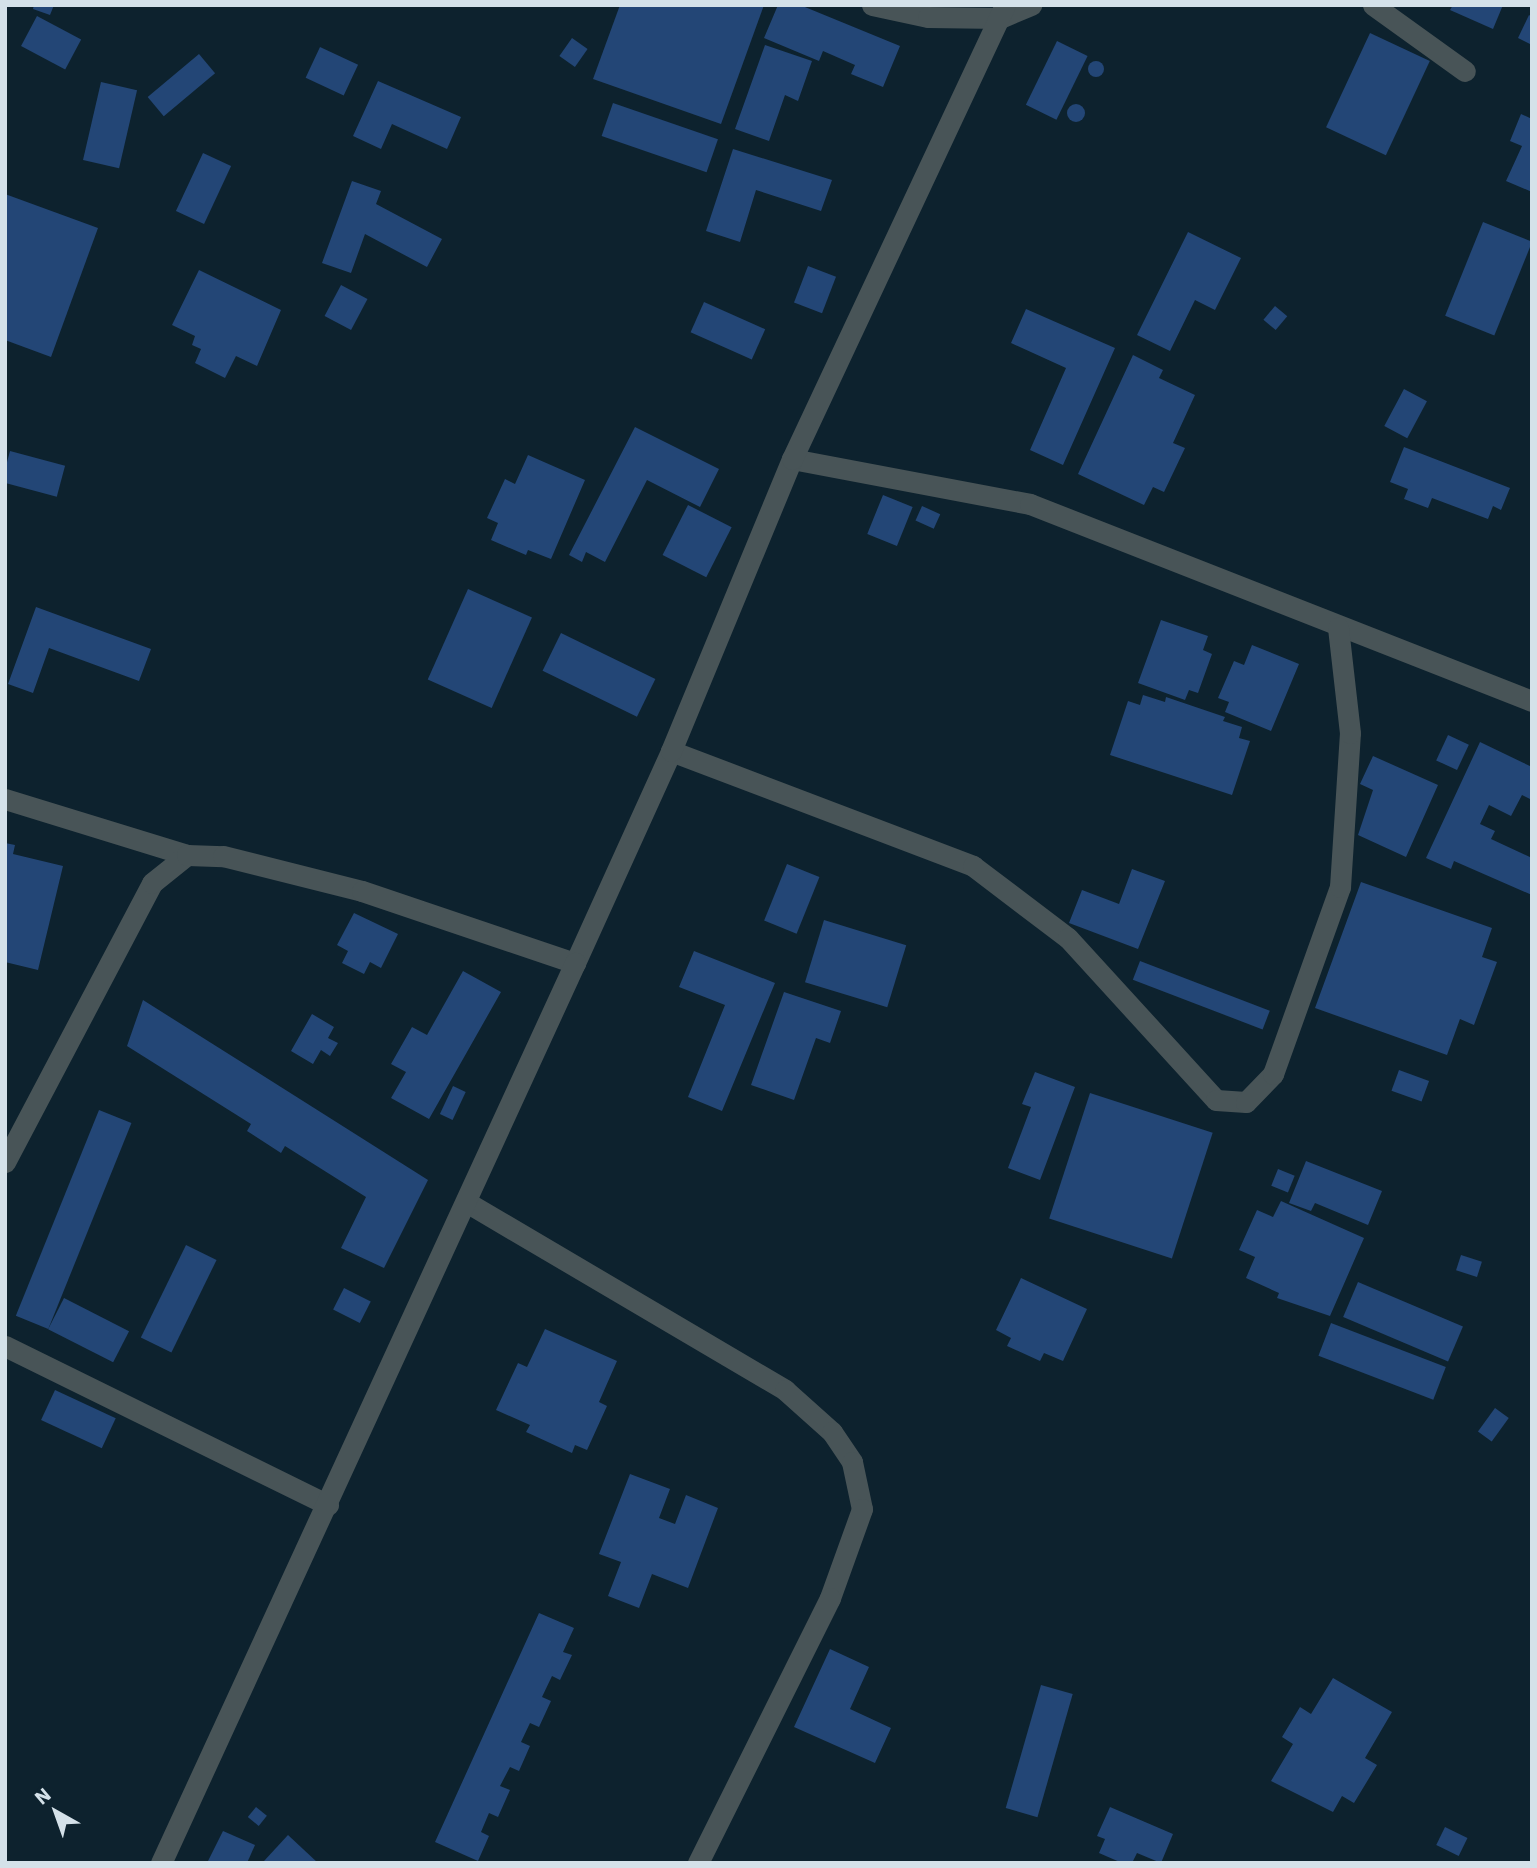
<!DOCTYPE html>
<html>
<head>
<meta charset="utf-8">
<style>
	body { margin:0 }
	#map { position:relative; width:1537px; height:1868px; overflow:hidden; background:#0d222e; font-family:"IBM Plex Sans",sans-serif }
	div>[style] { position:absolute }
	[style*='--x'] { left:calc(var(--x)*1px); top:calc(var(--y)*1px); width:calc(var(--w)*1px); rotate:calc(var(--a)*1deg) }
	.building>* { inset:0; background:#234676; transform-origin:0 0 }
	.round { border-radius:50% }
	.street>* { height:21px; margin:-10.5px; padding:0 10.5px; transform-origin:10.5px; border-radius:10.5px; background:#485457 }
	span { translate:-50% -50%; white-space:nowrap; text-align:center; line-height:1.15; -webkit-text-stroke:6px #0d222e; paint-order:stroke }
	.frame { position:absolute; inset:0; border:7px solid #d4e1e9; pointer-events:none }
	.north { position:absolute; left:21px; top:1777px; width:70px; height:70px; -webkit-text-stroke:5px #0d222e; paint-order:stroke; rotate:320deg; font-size:19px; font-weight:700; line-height:28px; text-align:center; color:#d4e1e9 }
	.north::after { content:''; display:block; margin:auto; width:24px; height:32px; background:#d4e1e9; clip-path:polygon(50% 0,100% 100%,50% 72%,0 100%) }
</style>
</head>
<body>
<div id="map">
	<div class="building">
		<div style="clip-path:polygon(34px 5px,54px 5px,50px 15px,33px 9px)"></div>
		<div style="clip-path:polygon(620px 5px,764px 5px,721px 124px,593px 79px)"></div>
		<div style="clip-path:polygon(778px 5px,800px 5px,900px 46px,883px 87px,851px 74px,855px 65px,823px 51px,819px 61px,764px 38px)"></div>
		<div style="clip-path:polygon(1453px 5px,1503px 5px,1493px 29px,1450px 10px)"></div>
		<div style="clip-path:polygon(1529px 15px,1532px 17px,1532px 45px,1518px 38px)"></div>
		<div style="left:37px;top:16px;width:50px;height:34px;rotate:28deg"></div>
		<div style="left:1370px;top:33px;width:66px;height:104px;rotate:25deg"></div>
		<div style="left:572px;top:38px;width:19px;height:22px;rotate:35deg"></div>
		<div style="left:1057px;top:41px;width:34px;height:71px;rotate:26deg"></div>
		<div style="clip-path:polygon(765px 45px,812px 61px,798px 101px,785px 95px,769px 141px,735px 129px)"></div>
		<div style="left:320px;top:47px;width:42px;height:34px;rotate:25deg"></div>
		<div style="left:199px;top:54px;width:25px;height:67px;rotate:50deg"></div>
		<div class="round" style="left:1088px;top:61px;width:16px;height:16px"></div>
		<div style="clip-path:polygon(378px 81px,461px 117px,447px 149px,392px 124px,381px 149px,353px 136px)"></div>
		<div style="left:101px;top:82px;width:37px;height:80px;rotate:13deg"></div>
		<div style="left:613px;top:103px;width:111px;height:35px;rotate:19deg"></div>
		<div class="round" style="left:1067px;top:104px;width:18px;height:18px"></div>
		<div style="clip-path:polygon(1521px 114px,1532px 119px,1532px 192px,1506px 181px,1522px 146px,1510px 141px)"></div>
		<div style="clip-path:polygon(733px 149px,832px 180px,821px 211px,756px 190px,740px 242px,706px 231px)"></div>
		<div style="left:203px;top:153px;width:31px;height:64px;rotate:25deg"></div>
		<div style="clip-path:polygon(352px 181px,381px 191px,376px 204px,442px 239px,427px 267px,365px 234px,351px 273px,322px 263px)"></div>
		<div style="clip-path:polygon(5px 194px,98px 228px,51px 357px,5px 340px)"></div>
		<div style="left:1483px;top:222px;width:53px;height:101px;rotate:22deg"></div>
		<div style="clip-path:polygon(1188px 232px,1241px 258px,1215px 310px,1195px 300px,1170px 351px,1137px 335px)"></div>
		<div style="left:808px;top:266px;width:30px;height:39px;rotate:21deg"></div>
		<div style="clip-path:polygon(199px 270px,281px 310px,257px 366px,236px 356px,225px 378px,195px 363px,201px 349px,192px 345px,195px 336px,172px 325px)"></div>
		<div style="left:341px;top:285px;width:30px;height:35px;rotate:28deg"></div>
		<div style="left:704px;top:302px;width:67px;height:33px;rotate:24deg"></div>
		<div style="left:1275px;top:306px;width:16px;height:18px;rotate:40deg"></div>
		<div style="clip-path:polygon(1026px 309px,1115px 348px,1063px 465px,1030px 450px,1066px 368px,1011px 343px)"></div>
		<div style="clip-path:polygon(1133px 355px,1163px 370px,1159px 378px,1195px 395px,1173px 443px,1185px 448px,1164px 492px,1153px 487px,1144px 505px,1078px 474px)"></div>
		<div style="left:1404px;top:389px;width:26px;height:42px;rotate:28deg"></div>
		<div style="clip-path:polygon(635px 427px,719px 469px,700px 507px,647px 480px,605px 562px,586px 552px,582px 562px,569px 555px)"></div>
		<div style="clip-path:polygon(1404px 447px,1510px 488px,1501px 510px,1493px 506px,1488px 519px,1432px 498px,1428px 508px,1404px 499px,1408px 489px,1390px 482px)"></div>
		<div style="left:10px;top:451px;width:57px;height:32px;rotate:15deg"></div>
		<div style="clip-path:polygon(528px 455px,585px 480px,551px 559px,528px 550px,526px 555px,491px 540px,498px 523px,487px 518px,505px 479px,515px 484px)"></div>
		<div style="left:883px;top:495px;width:32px;height:42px;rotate:22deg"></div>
		<div style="left:688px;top:505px;width:49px;height:56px;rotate:27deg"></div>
		<div style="left:922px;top:506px;width:20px;height:16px;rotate:24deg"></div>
		<div style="left:468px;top:589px;width:70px;height:99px;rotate:24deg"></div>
		<div style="clip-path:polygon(36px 607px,151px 649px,139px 681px,49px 648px,33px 693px,8px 684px)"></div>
		<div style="clip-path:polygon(1161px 620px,1208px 636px,1203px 650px,1212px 654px,1198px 693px,1189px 690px,1185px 700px,1138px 683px)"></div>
		<div style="left:561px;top:633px;width:105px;height:42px;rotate:26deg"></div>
		<div style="clip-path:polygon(1252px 645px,1299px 664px,1271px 731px,1225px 712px,1229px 702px,1218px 698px,1234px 661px,1244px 665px)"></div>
		<div style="clip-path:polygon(1143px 695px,1165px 702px,1166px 697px,1225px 717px,1223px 721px,1242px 727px,1239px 738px,1250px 741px,1232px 795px,1110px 755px,1128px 701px,1140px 705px)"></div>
		<div style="left:1448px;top:735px;width:23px;height:28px;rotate:25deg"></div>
		<div style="clip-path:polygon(1480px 742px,1532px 767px,1532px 800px,1522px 795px,1511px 816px,1489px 805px,1480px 824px,1495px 831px,1491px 839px,1532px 858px,1532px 895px,1454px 861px,1451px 869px,1426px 858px)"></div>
		<div style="clip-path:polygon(1373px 756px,1438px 785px,1406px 857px,1358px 835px,1373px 790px,1360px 784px)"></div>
		<div style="clip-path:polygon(5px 843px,15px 845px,13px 854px,63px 866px,38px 970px,5px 962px)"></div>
		<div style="left:787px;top:864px;width:35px;height:61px;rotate:22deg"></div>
		<div style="clip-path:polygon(1132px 869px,1165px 881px,1138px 949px,1069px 923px,1082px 890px,1119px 904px)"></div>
		<div style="clip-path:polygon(1361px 882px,1492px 928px,1482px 957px,1497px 962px,1474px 1025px,1460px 1019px,1447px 1055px,1315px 1008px)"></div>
		<div style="clip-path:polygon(354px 913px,398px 934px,381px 968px,370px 962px,364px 974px,342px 963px,348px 951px,337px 945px)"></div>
		<div style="left:824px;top:920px;width:86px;height:65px;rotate:17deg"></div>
		<div style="clip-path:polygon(694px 951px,775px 983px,722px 1111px,688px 1097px,725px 1005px,679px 987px)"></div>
		<div style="left:1140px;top:961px;width:139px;height:20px;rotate:21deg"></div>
		<div style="clip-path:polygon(463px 971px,501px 992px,429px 1119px,391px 1098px,406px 1072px,391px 1064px,412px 1027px,427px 1035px)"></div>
		<div style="clip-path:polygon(784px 992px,841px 1011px,830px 1043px,816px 1038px,794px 1100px,751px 1085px)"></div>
		<div style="clip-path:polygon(143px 1000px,428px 1180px,384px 1268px,341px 1248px,366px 1197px,285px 1146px,281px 1153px,247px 1131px,251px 1124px,127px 1046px)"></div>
		<div style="clip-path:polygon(312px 1014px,334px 1027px,328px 1038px,338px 1043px,330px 1056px,321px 1050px,313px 1064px,291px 1051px)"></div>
		<div style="left:1399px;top:1070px;width:32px;height:22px;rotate:20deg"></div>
		<div style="clip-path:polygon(1035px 1072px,1075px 1087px,1040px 1180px,1008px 1168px,1031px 1107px,1022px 1104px)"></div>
		<div style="left:453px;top:1086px;width:14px;height:31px;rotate:25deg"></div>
		<div style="left:1090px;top:1093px;width:129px;height:132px;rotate:18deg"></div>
		<div style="left:99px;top:1110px;width:35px;height:222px;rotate:22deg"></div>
		<div style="clip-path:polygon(1306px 1161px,1382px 1191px,1368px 1225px,1315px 1203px,1311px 1211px,1289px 1203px)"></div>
		<div style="left:1278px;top:1169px;width:18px;height:18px;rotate:22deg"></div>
		<div style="clip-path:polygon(1281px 1201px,1364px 1238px,1330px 1316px,1277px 1298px,1279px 1293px,1246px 1278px,1255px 1257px,1239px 1250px,1257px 1210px,1273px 1217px)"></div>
		<div style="left:186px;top:1245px;width:34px;height:103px;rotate:26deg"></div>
		<div style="left:1461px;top:1255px;width:22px;height:16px;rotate:18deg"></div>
		<div style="clip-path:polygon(1021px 1278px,1087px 1309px,1063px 1361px,1044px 1353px,1040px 1361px,1007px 1346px,1011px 1338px,996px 1330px)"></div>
		<div style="left:1358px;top:1282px;width:114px;height:38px;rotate:23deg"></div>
		<div style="left:344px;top:1288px;width:30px;height:24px;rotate:27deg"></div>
		<div style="left:64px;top:1298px;width:73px;height:35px;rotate:27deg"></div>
		<div style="left:1331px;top:1323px;width:123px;height:35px;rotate:21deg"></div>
		<div style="clip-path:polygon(545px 1329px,617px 1361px,599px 1402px,607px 1406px,587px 1450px,575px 1445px,572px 1453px,526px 1432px,530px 1425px,496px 1410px,518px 1363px,527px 1367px)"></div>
		<div style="left:55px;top:1390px;width:67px;height:33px;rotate:25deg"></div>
		<div style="left:1495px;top:1408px;width:17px;height:29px;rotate:36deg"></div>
		<div style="clip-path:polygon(630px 1474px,670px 1489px,659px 1518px,675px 1524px,686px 1495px,718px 1508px,688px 1588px,652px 1574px,639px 1608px,608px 1596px,621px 1562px,599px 1554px)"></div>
		<div style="clip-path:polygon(539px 1613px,574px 1628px,563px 1652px,572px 1655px,560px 1680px,552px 1676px,542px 1697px,551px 1701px,539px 1727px,530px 1723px,521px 1742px,530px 1746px,519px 1771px,510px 1767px,500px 1786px,510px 1790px,498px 1817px,489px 1813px,481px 1832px,489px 1836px,478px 1861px,435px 1842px)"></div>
		<div style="clip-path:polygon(830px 1649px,869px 1667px,850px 1709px,891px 1728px,875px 1763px,794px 1727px)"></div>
		<div style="clip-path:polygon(1333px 1678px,1392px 1712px,1365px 1758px,1377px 1765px,1354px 1803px,1342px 1796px,1333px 1812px,1271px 1781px,1293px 1744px,1282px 1737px,1300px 1707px,1311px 1714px)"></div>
		<div style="left:1041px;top:1685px;width:33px;height:128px;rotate:16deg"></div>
		<div style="left:256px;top:1807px;width:14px;height:13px;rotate:39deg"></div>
		<div style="clip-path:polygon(1110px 1807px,1173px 1834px,1161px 1863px,1137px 1853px,1132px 1863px,1122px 1863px,1099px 1853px,1105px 1839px,1097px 1836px)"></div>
		<div style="left:1445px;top:1827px;width:25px;height:20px;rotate:26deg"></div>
		<div style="clip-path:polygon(223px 1831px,255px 1845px,247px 1863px,207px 1863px)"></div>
		<div style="clip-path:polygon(288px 1835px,318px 1863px,264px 1861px)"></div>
	</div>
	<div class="street">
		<div style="--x:872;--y:5;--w:57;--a:12.1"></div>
		<div style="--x:928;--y:17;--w:72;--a:0.8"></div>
		<div style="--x:1000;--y:18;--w:34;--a:-23"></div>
		<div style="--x:1373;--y:5;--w:113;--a:35.7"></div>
		<div style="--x:792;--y:459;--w:242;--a:10.7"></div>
		<div style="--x:1030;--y:504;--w:539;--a:21.43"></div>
		<div style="--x:671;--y:751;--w:323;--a:20.8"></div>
		<div style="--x:973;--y:866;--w:119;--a:37.2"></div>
		<div style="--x:1068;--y:938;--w:219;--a:47.6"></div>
		<div style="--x:1216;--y:1100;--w:30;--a:4"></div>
		<div style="--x:1246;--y:1102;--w:39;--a:-46"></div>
		<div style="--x:1273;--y:1074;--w:199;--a:-70.3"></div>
		<div style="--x:1340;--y:887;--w:154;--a:-86.3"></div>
		<div style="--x:1350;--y:733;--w:106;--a:-96.5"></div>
		<div style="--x:5;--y:799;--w:190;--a:17.1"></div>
		<div style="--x:5;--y:1162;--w:315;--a:-62.2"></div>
		<div style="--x:152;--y:883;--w:45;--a:-38.7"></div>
		<div style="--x:187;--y:855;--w:36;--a:2"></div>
		<div style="--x:223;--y:856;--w:143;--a:14.1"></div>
		<div style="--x:362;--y:891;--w:225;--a:18.7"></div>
		<div style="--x:575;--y:963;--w:233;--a:-65.6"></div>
		<div style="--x:671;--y:751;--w:316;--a:-67.5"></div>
		<div style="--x:792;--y:459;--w:501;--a:-64.87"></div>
		<div style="--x:468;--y:1203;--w:368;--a:30.5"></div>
		<div style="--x:785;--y:1390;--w:63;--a:41.8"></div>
		<div style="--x:832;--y:1432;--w:36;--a:56"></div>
		<div style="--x:852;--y:1462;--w:48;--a:78"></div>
		<div style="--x:862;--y:1509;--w:95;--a:109.8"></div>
		<div style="--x:830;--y:1598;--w:296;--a:116.5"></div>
		<div style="--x:5;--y:1346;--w:360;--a:26.2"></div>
		<div style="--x:161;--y:1863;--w:991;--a:-65.3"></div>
	</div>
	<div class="frame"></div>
	<div class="north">N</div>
</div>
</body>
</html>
